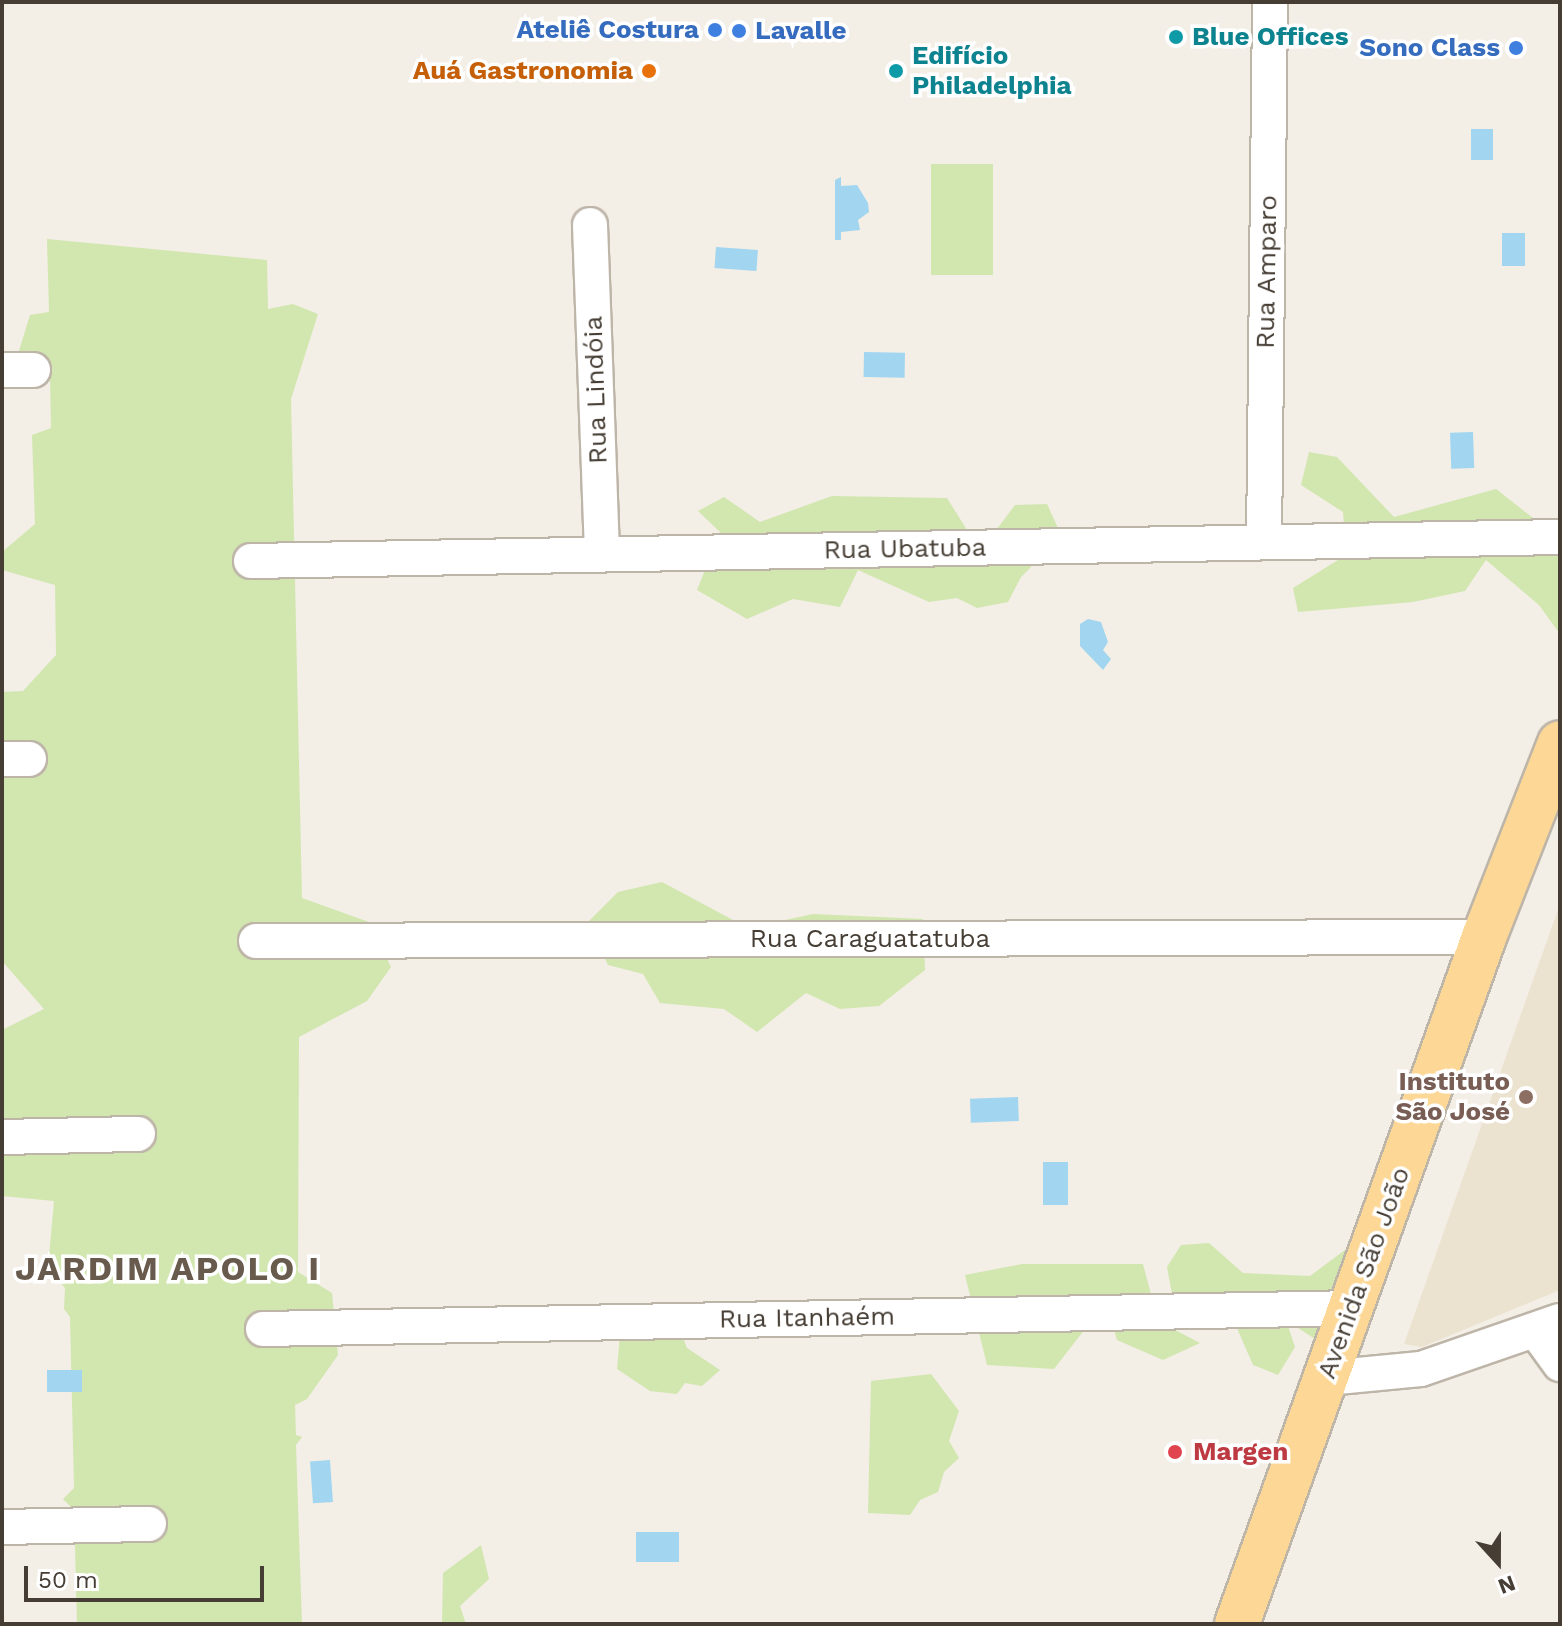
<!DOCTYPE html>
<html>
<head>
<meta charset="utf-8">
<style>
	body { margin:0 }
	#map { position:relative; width:1562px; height:1626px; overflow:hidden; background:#f3eee6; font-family:"Work Sans",sans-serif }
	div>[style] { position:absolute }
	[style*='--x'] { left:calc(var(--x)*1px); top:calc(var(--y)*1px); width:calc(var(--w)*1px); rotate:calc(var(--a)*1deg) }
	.education>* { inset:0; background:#ece2d0 }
	.green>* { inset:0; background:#d2e7af; transform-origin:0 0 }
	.water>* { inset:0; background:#a2d6f0; transform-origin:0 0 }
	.roads { filter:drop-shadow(2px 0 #beb5a9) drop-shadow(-2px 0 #beb5a9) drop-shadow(0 2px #beb5a9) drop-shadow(0 -2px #beb5a9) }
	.street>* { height:34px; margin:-17px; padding:0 17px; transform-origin:17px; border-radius:17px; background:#fff }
	.primary>* { height:44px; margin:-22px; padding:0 22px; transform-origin:22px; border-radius:22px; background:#fdd795 }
	.dots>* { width:22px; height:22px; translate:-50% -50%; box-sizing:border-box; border:4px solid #fff; border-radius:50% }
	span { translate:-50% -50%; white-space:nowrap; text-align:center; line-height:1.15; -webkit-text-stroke:7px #fff; paint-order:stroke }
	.shop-label { font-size:26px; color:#366cbe; font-weight:700 }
	.right { translate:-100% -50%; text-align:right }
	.left { translate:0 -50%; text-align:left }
	.culture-label { font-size:26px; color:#0d838f; font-weight:700 }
	.food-label { font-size:26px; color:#c56008; font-weight:700 }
	.street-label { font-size:26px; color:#463e35 }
	.education-label { font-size:26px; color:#785e54; font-weight:700 }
	.health-label { font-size:26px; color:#be3a42; font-weight:700 }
	.district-label { font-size:34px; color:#685b4d; font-weight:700; letter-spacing:2px }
	.frame { position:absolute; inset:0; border:4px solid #463e35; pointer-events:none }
	.north { position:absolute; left:1458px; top:1522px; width:80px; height:80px; -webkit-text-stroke:6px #fff; paint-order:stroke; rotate:159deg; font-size:22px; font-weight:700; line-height:32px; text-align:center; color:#463e35 }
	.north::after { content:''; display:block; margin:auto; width:28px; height:36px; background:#463e35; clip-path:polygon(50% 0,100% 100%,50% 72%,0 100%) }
	.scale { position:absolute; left:24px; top:1566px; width:240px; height:36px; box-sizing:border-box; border:4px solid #463e35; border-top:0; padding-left:10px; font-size:24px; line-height:28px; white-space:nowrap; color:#463e35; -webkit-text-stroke:6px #fff; paint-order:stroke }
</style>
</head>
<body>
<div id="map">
	<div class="education">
		<div style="clip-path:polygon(1560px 904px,1560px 1290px,1422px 1347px,1404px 1344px)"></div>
	</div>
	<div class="green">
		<div style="left:931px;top:164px;width:62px;height:111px"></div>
		<div style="clip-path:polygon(47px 239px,267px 260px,268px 309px,293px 304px,318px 314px,291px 399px,302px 898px,369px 922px,391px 967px,367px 1001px,299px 1037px,298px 1272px,332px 1293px,338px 1355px,307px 1399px,295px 1405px,296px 1435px,302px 1437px,296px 1445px,302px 1624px,77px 1624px,74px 1510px,63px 1499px,74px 1488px,70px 1317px,64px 1309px,65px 1288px,48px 1267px,54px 1201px,2px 1196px,2px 1030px,44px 1009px,2px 961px,2px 692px,23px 691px,56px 655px,55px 585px,2px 570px,2px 552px,35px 524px,32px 435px,51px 428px,50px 377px,14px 367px,30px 315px,49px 312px)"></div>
		<div style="clip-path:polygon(1309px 452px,1337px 457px,1394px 517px,1496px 489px,1560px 539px,1560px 634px,1539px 605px,1486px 560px,1465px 591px,1413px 602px,1298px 612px,1293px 588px,1346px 555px,1343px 512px,1301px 485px)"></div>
		<div style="clip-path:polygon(832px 496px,947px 498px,967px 530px,997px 529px,1015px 505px,1047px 504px,1058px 528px,1045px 532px,1031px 567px,1021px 577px,1008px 602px,977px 608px,957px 598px,929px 602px,858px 570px,840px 607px,793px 599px,747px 619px,697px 590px,720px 532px,698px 511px,724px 497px,760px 522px)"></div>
		<div style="clip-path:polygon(662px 882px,748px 928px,813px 914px,923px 919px,925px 970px,879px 1006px,840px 1009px,806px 993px,757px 1032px,724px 1009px,660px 1003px,643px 974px,608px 965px,587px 923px,618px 892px)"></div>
		<div style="clip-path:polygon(1357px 1241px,1324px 1345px,1286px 1320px,1295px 1347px,1278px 1375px,1253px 1365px,1236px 1326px,1173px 1299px,1167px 1267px,1181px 1245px,1209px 1243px,1243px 1273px,1310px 1276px)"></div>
		<div style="clip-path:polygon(1022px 1264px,1143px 1264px,1158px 1321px,1200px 1343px,1163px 1360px,1117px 1340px,1106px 1302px,1054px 1369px,987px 1365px,965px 1275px)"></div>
		<div style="clip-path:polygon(670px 1306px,687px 1348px,720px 1370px,702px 1386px,685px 1383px,677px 1394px,650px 1391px,617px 1369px,620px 1335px)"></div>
		<div style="clip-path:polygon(931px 1374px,959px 1411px,949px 1441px,959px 1458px,944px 1472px,938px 1492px,920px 1500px,910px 1515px,868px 1513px,871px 1381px)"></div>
		<div style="clip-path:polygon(481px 1545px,489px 1579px,460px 1606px,466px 1624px,442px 1624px,443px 1573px)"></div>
	</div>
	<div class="water">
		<div style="left:1471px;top:129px;width:22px;height:31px"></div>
		<div style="clip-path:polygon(841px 177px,841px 186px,857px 185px,868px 203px,869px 212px,858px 220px,860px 230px,841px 232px,841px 240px,835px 240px,835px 180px)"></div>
		<div style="left:1525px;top:233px;width:33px;height:23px;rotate:90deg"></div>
		<div style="left:716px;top:247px;width:42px;height:21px;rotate:4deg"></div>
		<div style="left:864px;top:352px;width:41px;height:25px;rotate:1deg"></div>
		<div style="left:1473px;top:432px;width:36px;height:23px;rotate:88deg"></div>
		<div style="clip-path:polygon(1088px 619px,1101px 622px,1108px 642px,1103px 650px,1111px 659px,1103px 670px,1080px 646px,1080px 624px)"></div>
		<div style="left:1018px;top:1097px;width:24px;height:48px;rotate:88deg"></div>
		<div style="left:1043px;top:1162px;width:25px;height:43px"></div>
		<div style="left:47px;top:1370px;width:35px;height:22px"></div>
		<div style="left:330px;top:1460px;width:42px;height:20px;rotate:86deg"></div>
		<div style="left:636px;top:1532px;width:43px;height:30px"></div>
	</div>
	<div class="roads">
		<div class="street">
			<div style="--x:590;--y:225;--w:329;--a:87.9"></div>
			<div style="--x:2;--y:370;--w:31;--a:0"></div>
			<div style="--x:1264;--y:542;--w:540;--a:-89.36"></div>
			<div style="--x:251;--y:561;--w:1309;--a:-1.05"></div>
			<div style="--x:2;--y:759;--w:27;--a:0"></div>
			<div style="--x:256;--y:941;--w:1228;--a:-0.19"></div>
			<div style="--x:2;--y:1137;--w:136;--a:-1.3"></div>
			<div style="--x:263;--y:1329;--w:1089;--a:-1.1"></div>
			<div style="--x:1536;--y:1331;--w:41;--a:54"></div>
			<div style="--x:1327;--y:1378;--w:94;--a:-5.5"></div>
			<div style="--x:1421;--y:1369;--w:147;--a:-19.1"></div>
			<div style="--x:2;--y:1527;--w:147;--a:-1.2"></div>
		</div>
		<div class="primary">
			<div style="--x:1237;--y:1624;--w:730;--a:-70.22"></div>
			<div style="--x:1484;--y:937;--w:208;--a:-68.6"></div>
		</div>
	</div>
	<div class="dots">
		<div style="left:715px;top:30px;background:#3f7fe0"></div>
		<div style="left:739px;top:31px;background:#3f7fe0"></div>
		<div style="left:1176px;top:37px;background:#0f9aa8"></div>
		<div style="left:1516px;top:48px;background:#3f7fe0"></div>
		<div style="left:649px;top:71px;background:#e8710a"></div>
		<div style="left:896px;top:71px;background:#0f9aa8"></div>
		<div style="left:1526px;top:1097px;background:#8d6e63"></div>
		<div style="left:1175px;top:1452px;background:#e0444e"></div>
	</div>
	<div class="shop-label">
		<span class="right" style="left:699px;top:30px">Ateliê Costura</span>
		<span class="left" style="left:755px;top:31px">Lavalle</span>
		<span class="right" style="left:1500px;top:48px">Sono Class</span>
	</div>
	<div class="culture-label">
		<span class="left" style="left:1192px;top:37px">Blue Offices</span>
		<span class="left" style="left:912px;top:71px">Edifício<br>Philadelphia</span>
	</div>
	<div class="food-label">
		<span class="right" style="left:633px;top:71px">Auá Gastronomia</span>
	</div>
	<div class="street-label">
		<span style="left:1267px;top:272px;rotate:-89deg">Rua Amparo</span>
		<span style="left:596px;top:390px;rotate:-92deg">Rua Lindóia</span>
		<span style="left:905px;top:549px;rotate:-1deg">Rua Ubatuba</span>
		<span style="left:870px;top:939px">Rua Caraguatatuba</span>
		<span style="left:1364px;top:1273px;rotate:-70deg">Avenida São João</span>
		<span style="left:807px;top:1318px;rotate:-1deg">Rua Itanhaém</span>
	</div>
	<div class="education-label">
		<span class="right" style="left:1510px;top:1097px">Instituto<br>São José</span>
	</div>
	<div class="health-label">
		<span class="left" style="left:1193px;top:1452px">Margen</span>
	</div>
	<div class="district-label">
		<span style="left:168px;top:1269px">JARDIM APOLO I</span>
	</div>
	<div class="frame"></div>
	<div class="north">N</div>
	<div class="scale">50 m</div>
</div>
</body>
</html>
